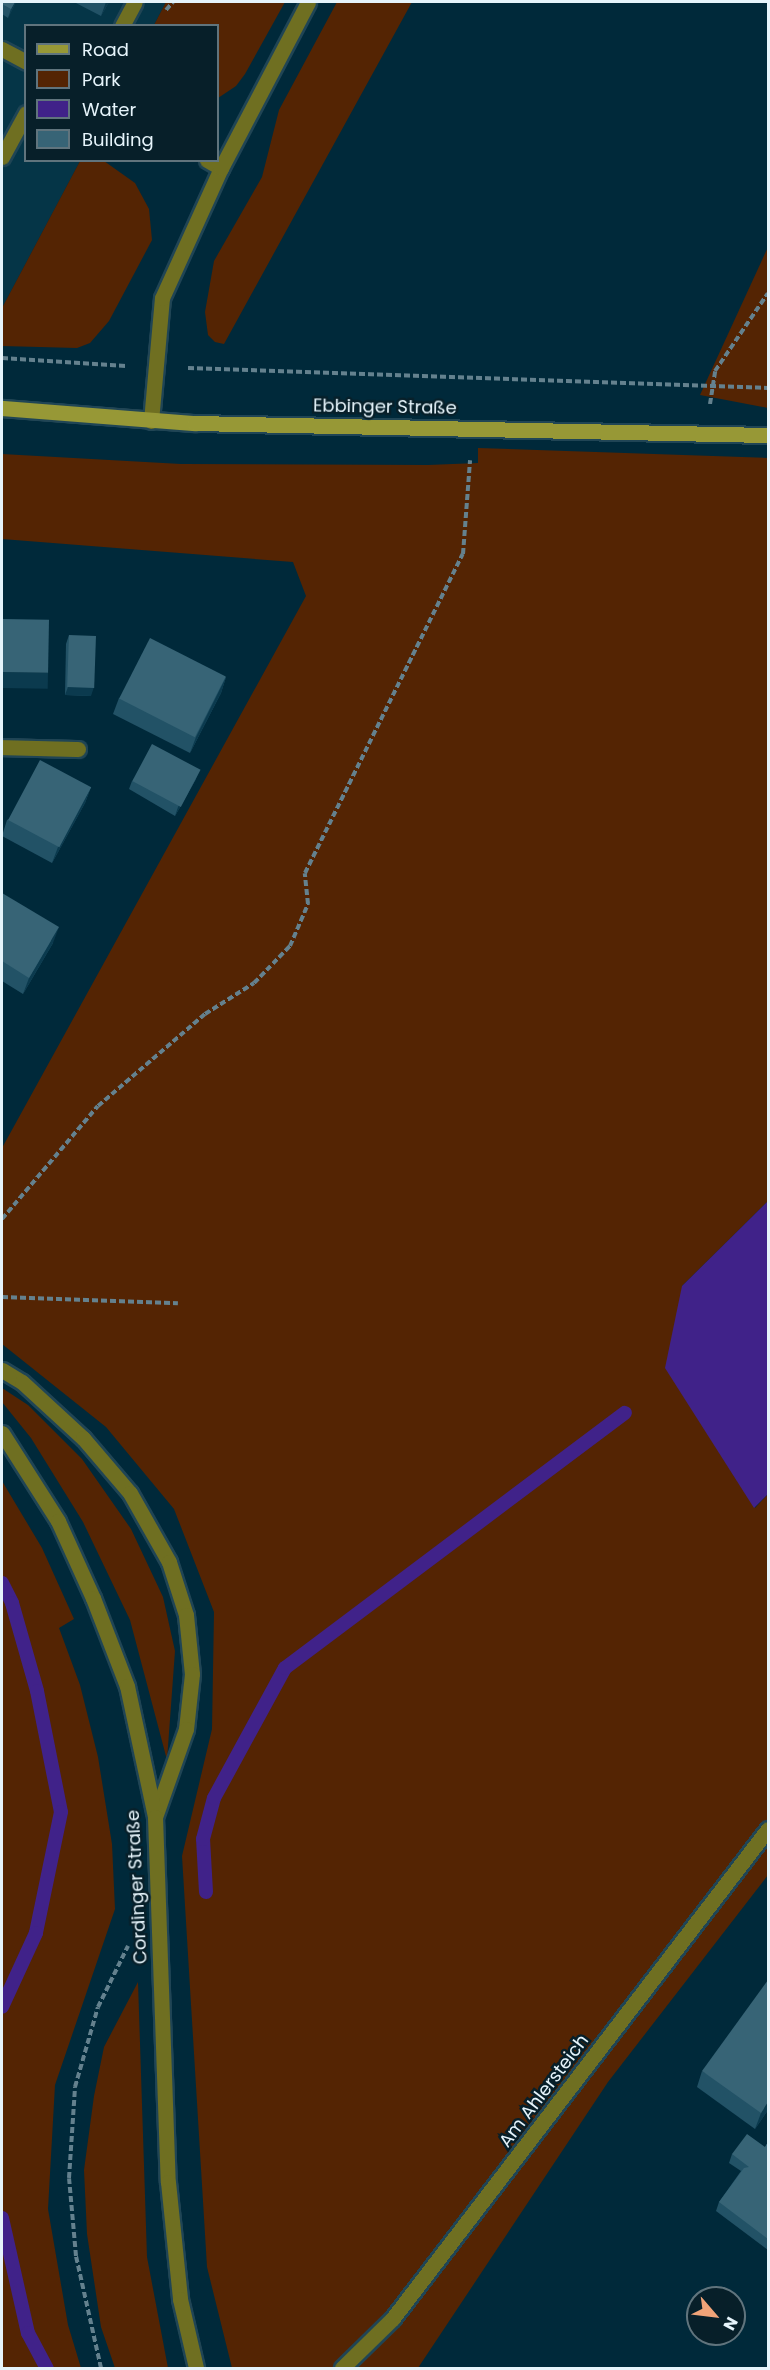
<!DOCTYPE html>
<html>
<head>
<meta charset="utf-8">
<style>
	body { margin:0 }
	#map { position:relative; width:770px; height:2370px; overflow:hidden; background:#00293a; font-family:Poppins,sans-serif }
	div>[style] { position:absolute }
	[style*='--x'] { left:calc(var(--x)*1px); top:calc(var(--y)*1px); width:calc(var(--w)*1px); rotate:calc(var(--a)*1deg) }
	.built>* { inset:0; background:#053547 }
	.green>* { inset:0; background:#542403 }
	.water>* { inset:0; background:#402289 }
	.stream>* { height:14px; margin:-7px; padding:0 7px; transform-origin:7px; border-radius:7px; background:#402289 }
	.path>* { height:4px; margin-top:-2px; transform-origin:0; background:repeating-linear-gradient(90deg,#64818e 0 6px,transparent 0 9px) }
	.roads { filter:drop-shadow(2px 0 #204555) drop-shadow(-2px 0 #204555) drop-shadow(0 2px #204555) drop-shadow(0 -2px #204555) }
	.lane>* { height:15px; margin:-7.5px; padding:0 7.5px; transform-origin:7.5px; border-radius:7.5px; background:#6f6f21 }
	.street>* { height:15px; margin:-7.5px; padding:0 7.5px; transform-origin:7.5px; border-radius:7.5px; background:#6f6f21 }
	.secondary>* { height:15px; margin:-7.5px; padding:0 7.5px; transform-origin:7.5px; border-radius:7.5px; background:#979836 }
	.wall>* { inset:0; background:#225266 }
	.shaded-wall>* { inset:0; background:#0b3a4e; transform-origin:0 0 }
	.building>* { inset:0; background:#376476; transform-origin:0 0 }
	span { translate:-50% -50%; white-space:nowrap; text-align:center; line-height:1.15; -webkit-text-stroke:5px #071f29; paint-order:stroke }
	.street-label { font-size:18px; color:#e6f4fb }
	.frame { position:absolute; inset:0; border:3px solid #e6f4fb; pointer-events:none }
	.legend { position:absolute; left:24px; top:24px; width:195px; height:138px; box-sizing:border-box; background:#071f29; border:2px solid #60747d; margin:0; padding:8px 10px; list-style:none; font-size:18px; color:#e6f4fb }
	.legend li { display:flex; align-items:center; gap:12px; height:30px }
	.legend b { width:30px; border:2px solid #60747d }
	.north { position:absolute; left:686px; top:2286px; width:60px; height:60px; box-sizing:border-box; background:#071f29; border:2px solid #60747d; border-radius:50%; rotate:118deg; font-size:16px; font-weight:700; line-height:24px; text-align:center; color:#e6f4fb }
	.north::after { content:''; display:block; margin:auto; width:21px; height:27px; background:#f0a378; clip-path:polygon(50% 0,100% 100%,50% 72%,0 100%) }
</style>
</head>
<body>
<div id="map">
	<div class="built">
		<div style="clip-path:polygon(2px 2px,166px 2px,154px 25px,26px 26px,26px 160px,80px 161px,2px 308px)"></div>
	</div>
	<div class="green">
		<div style="clip-path:polygon(166px 2px,285px 2px,245px 74px,236px 86px,218px 98px,218px 26px,154px 25px)"></div>
		<div style="clip-path:polygon(337px 2px,412px 2px,224px 344px,215px 342px,208px 335px,205px 312px,214px 261px,262px 177px,279px 110px)"></div>
		<div style="clip-path:polygon(80px 161px,104px 161px,135px 183px,149px 209px,152px 240px,109px 321px,90px 343px,77px 348px,2px 346px,2px 308px)"></div>
		<div style="clip-path:polygon(768px 247px,768px 408px,700px 395px)"></div>
		<div style="clip-path:polygon(478px 448px,768px 458px,768px 1201px,682px 1286px,755px 1508px,768px 1494px,768px 1875px,608px 2082px,418px 2368px,232px 2368px,207px 2267px,182px 1856px,212px 1729px,214px 1612px,174px 1509px,106px 1427px,2px 1344px,2px 1148px,306px 596px,293px 562px,2px 539px,2px 454px,181px 464px,428px 465px,478px 463px)"></div>
		<div style="clip-path:polygon(2px 1388px,28px 1405px,82px 1459px,131px 1529px,163px 1597px,175px 1651px,167px 1760px,130px 1620px,83px 1522px,31px 1438px,2px 1402px)"></div>
		<div style="clip-path:polygon(2px 1481px,42px 1548px,74px 1619px,59px 1628px,80px 1685px,98px 1757px,112px 1844px,115px 1909px,55px 2085px,48px 2209px,68px 2325px,81px 2368px,2px 2368px)"></div>
		<div style="clip-path:polygon(138px 1982px,147px 2257px,168px 2368px,115px 2368px,101px 2327px,87px 2234px,84px 2170px,94px 2096px,104px 2047px)"></div>
	</div>
	<div class="water">
		<div style="clip-path:polygon(768px 1201px,768px 1494px,754px 1508px,665px 1368px,682px 1286px)"></div>
	</div>
	<div class="stream">
		<div style="--x:2;--y:1583;--w:22;--a:63"></div>
		<div style="--x:12;--y:1603;--w:91;--a:74.1"></div>
		<div style="--x:37;--y:1691;--w:123;--a:78.8"></div>
		<div style="--x:61;--y:1812;--w:124;--a:101.7"></div>
		<div style="--x:36;--y:1933;--w:81;--a:114.7"></div>
		<div style="--x:206;--y:1892;--w:53;--a:-93.2"></div>
		<div style="--x:203;--y:1839;--w:42;--a:-75"></div>
		<div style="--x:214;--y:1798;--w:148;--a:-61.4"></div>
		<div style="--x:285;--y:1668;--w:425;--a:-36.9"></div>
		<div style="--x:2;--y:2218;--w:118;--a:77.3"></div>
		<div style="--x:28;--y:2333;--w:40;--a:62"></div>
	</div>
	<div class="path">
		<div style="--x:166;--y:10;--w:11;--a:-49"></div>
		<div style="--x:2;--y:358;--w:124;--a:3.7"></div>
		<div style="--x:188;--y:368;--w:580;--a:1.97"></div>
		<div style="--x:710;--y:404;--w:33;--a:-81"></div>
		<div style="--x:715;--y:371;--w:94;--a:-55.8"></div>
		<div style="--x:2;--y:1219;--w:148;--a:-49.7"></div>
		<div style="--x:98;--y:1106;--w:141;--a:-40.7"></div>
		<div style="--x:205;--y:1014;--w:58;--a:-32.3"></div>
		<div style="--x:254;--y:983;--w:52;--a:-45.8"></div>
		<div style="--x:290;--y:946;--w:46;--a:-66.8"></div>
		<div style="--x:308;--y:904;--w:31;--a:-96"></div>
		<div style="--x:305;--y:873;--w:356;--a:-63.7"></div>
		<div style="--x:463;--y:554;--w:94;--a:-85.7"></div>
		<div style="--x:2;--y:1297;--w:176;--a:2"></div>
		<div style="--x:101;--y:2368;--w:115;--a:-102.6"></div>
		<div style="--x:76;--y:2256;--w:78;--a:-95.1"></div>
		<div style="--x:69;--y:2178;--w:91;--a:-86.2"></div>
		<div style="--x:75;--y:2087;--w:83;--a:-74"></div>
		<div style="--x:98;--y:2007;--w:68;--a:-63.8"></div>
	</div>
	<div class="roads">
		<div class="lane">
			<div style="--x:122;--y:26;--w:27;--a:-62"></div>
			<div style="--x:2;--y:49;--w:27;--a:28"></div>
			<div style="--x:2;--y:157;--w:50;--a:-61.4"></div>
			<div style="--x:207;--y:160;--w:16;--a:30"></div>
			<div style="--x:2;--y:747;--w:76;--a:1.5"></div>
			<div style="--x:2;--y:1370;--w:23;--a:31"></div>
			<div style="--x:22;--y:1382;--w:83;--a:42.6"></div>
			<div style="--x:83;--y:1438;--w:72;--a:49.5"></div>
			<div style="--x:130;--y:1493;--w:79;--a:60.5"></div>
			<div style="--x:169;--y:1562;--w:56;--a:72.2"></div>
			<div style="--x:186;--y:1615;--w:59;--a:84.2"></div>
			<div style="--x:192;--y:1674;--w:55;--a:96.2"></div>
			<div style="--x:186;--y:1729;--w:93;--a:109.4"></div>
			<div style="--x:342;--y:2368;--w:71;--a:-44.4"></div>
			<div style="--x:393;--y:2318;--w:616;--a:-52.52"></div>
		</div>
		<div class="street">
			<div style="--x:151;--y:421;--w:123;--a:-84.9"></div>
			<div style="--x:162;--y:298;--w:143;--a:-65.6"></div>
			<div style="--x:221;--y:168;--w:187;--a:-62.3"></div>
			<div style="--x:2;--y:1433;--w:104;--a:57.5"></div>
			<div style="--x:58;--y:1521;--w:85;--a:65.6"></div>
			<div style="--x:93;--y:1598;--w:94;--a:68.9"></div>
			<div style="--x:127;--y:1686;--w:134;--a:77.9"></div>
			<div style="--x:155;--y:1817;--w:365;--a:88"></div>
			<div style="--x:168;--y:2182;--w:118;--a:84.1"></div>
			<div style="--x:180;--y:2299;--w:71;--a:76.9"></div>
		</div>
		<div class="secondary">
			<div style="--x:2;--y:408;--w:193;--a:4.5"></div>
			<div style="--x:194;--y:423;--w:574;--a:1.2"></div>
		</div>
	</div>
	<div class="wall">
		<div style="clip-path:polygon(2px 2px,16px 2px,8px 18px,2px 14px)"></div>
		<div style="clip-path:polygon(74px 2px,109px 2px,101px 16px)"></div>
		<div style="clip-path:polygon(69px 635px,91px 696px,65px 695px,66px 644px)"></div>
		<div style="clip-path:polygon(226px 677px,221px 693px,190px 753px,113px 714px,119px 698px)"></div>
		<div style="clip-path:polygon(196px 779px,175px 816px,129px 789px,132px 781px)"></div>
		<div style="clip-path:polygon(91px 787px,85px 803px,52px 863px,2px 836px,7px 820px)"></div>
		<div style="clip-path:polygon(2px 893px,53px 943px,23px 994px,2px 981px)"></div>
		<div style="clip-path:polygon(702px 2071px,768px 2110px,755px 2129px,697px 2087px)"></div>
		<div style="clip-path:polygon(768px 2142px,768px 2250px,716px 2211px,719px 2202px,741px 2171px,729px 2163px,732px 2154px,765px 2147px)"></div>
	</div>
	<div class="shaded-wall">
		<div style="clip-path:polygon(15px 2px,16px 2px,8px 18px,11px 9px)"></div>
		<div style="clip-path:polygon(106px 2px,109px 2px,101px 16px)"></div>
		<div style="left:2px;top:672px;width:46px;height:16px;rotate:1deg"></div>
		<div style="clip-path:polygon(226px 677px,221px 693px,190px 753px,196px 737px)"></div>
		<div style="clip-path:polygon(68px 687px,94px 687px,91px 696px,65px 695px)"></div>
		<div style="clip-path:polygon(200px 770px,196px 779px,175px 816px,178px 807px)"></div>
		<div style="clip-path:polygon(91px 787px,85px 803px,52px 863px,58px 847px)"></div>
		<div style="clip-path:polygon(59px 927px,53px 943px,23px 994px,29px 978px)"></div>
		<div style="clip-path:polygon(768px 2102px,768px 2110px,755px 2129px,761px 2113px)"></div>
	</div>
	<div class="building">
		<div style="clip-path:polygon(2px 2px,15px 2px,11px 9px,2px 4px)"></div>
		<div style="left:2px;top:619px;width:47px;height:53px;rotate:1deg"></div>
		<div style="left:69px;top:635px;width:27px;height:52px;rotate:2deg"></div>
		<div style="left:150px;top:638px;width:85px;height:68px;rotate:27deg"></div>
		<div style="left:152px;top:744px;width:55px;height:42px;rotate:28deg"></div>
		<div style="left:40px;top:760px;width:58px;height:68px;rotate:28deg"></div>
		<div style="clip-path:polygon(2px 893px,59px 927px,29px 978px,2px 961px)"></div>
		<div style="clip-path:polygon(768px 1980px,768px 2102px,761px 2113px,702px 2071px)"></div>
		<div style="clip-path:polygon(747px 2134px,765px 2147px,768px 2142px,768px 2239px,719px 2202px,744px 2168px,749px 2167px,732px 2154px)"></div>
	</div>
	<div class="street-label">
		<span style="left:385px;top:407px;rotate:1deg">Ebbinger Straße</span>
		<span style="left:137px;top:1887px;rotate:-93deg">Cordinger Straße</span>
		<span style="left:544px;top:2091px;rotate:-53deg">Am Ahlersteich</span>
	</div>
	<div class="frame"></div>
	<ul class="legend">
	<li><b style="height:8px;background:#979836"></b>Road</li>
	<li><b style="height:16px;background:#542403"></b>Park</li>
	<li><b style="height:16px;background:#402289"></b>Water</li>
	<li><b style="height:16px;background:#376476"></b>Building</li>
	</ul>
	<div class="north">N</div>
</div>
</body>
</html>
